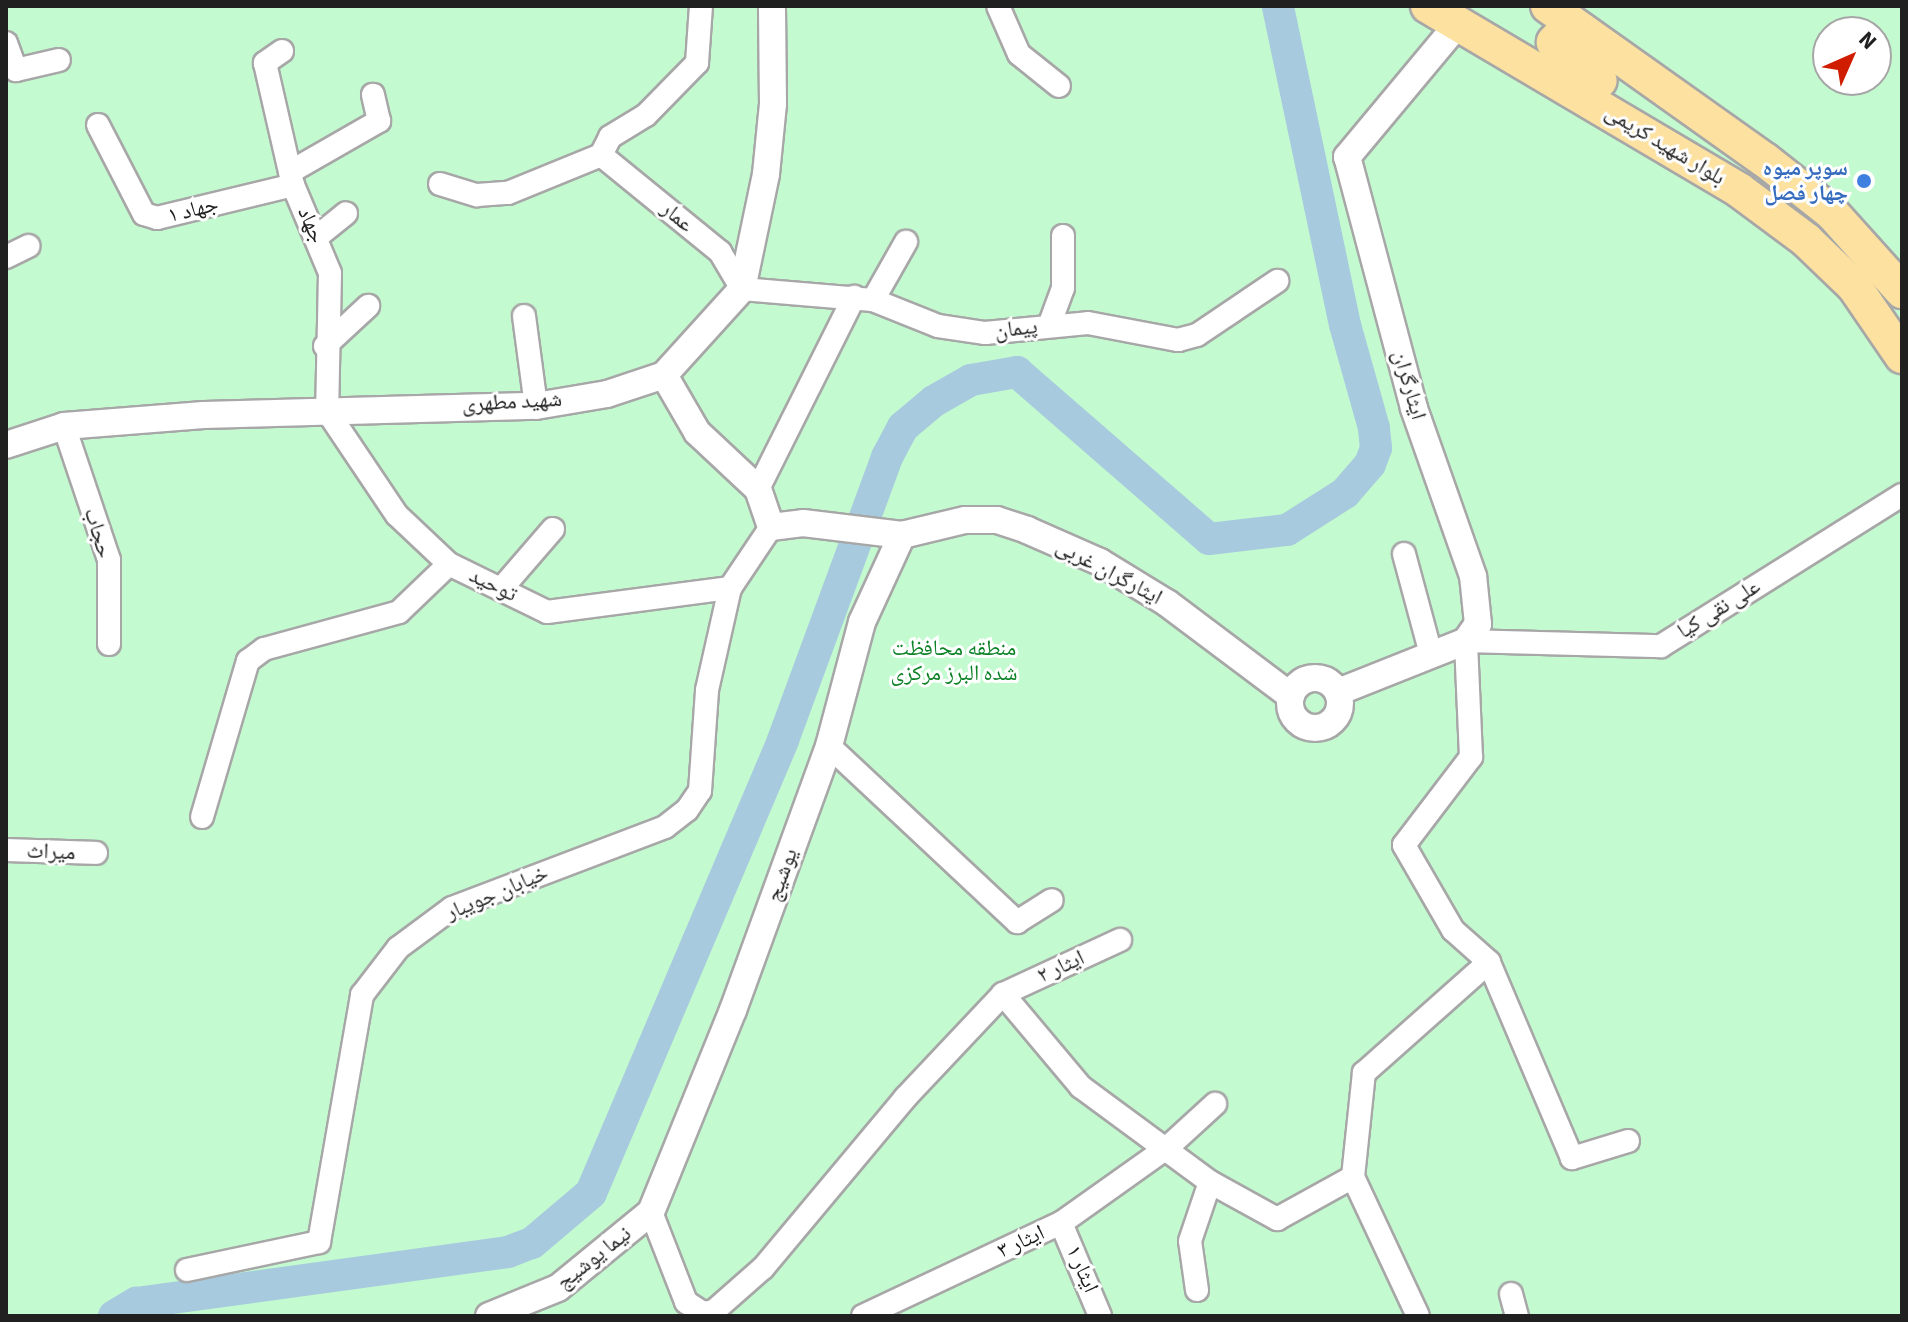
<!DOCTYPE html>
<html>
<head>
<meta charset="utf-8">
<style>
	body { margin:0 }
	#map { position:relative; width:1908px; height:1322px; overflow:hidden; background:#f1efe7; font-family:"Source Sans 3","Noto Naskh Arabic",sans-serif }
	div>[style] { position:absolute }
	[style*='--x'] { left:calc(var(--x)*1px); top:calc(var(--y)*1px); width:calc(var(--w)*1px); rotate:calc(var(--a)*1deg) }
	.park>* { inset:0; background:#c4fad0 }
	.river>* { height:32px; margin:-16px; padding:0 16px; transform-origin:16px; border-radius:16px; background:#a7cade }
	.roads { filter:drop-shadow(2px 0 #a7a7a7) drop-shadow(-2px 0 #a7a7a7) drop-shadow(0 2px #a7a7a7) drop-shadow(0 -2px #a7a7a7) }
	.minor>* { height:22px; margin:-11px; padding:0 11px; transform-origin:11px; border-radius:11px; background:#fff }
	.tertiary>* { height:26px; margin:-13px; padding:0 13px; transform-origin:13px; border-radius:13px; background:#fff }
	.tertiary>.ring { margin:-13px; padding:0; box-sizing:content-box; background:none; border:26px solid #fff; border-radius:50% }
	.primary>* { height:34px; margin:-17px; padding:0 17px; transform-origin:17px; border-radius:17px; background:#fce1a0 }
	.dots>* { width:22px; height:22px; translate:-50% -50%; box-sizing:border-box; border:4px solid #fff; border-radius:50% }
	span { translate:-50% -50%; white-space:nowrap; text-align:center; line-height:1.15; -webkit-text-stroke:6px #fff; paint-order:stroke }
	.street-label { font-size:22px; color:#202020 }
	.shop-label { font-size:22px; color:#366cbe; font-weight:700 }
	.right { translate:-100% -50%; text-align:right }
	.park-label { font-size:22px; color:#0b8125 }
	.frame { position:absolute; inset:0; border:8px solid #202020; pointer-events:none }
	.north { position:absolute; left:1812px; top:16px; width:80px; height:80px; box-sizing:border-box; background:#fff; border:2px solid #a6a6a6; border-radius:50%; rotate:45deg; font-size:22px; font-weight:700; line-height:32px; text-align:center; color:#202020 }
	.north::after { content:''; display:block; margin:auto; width:28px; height:36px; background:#d01d00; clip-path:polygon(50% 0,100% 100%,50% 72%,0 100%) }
</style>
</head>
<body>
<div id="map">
	<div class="park">
		<div style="clip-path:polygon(evenodd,6px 6px,1902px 6px,1902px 1316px,6px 1316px,6px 6px,1828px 32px,1876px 32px,1876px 80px,1828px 80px,1828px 32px)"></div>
	</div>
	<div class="river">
		<div style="--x:114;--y:1316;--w:26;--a:-31"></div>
		<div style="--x:136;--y:1303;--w:375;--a:-7.8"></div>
		<div style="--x:508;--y:1252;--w:26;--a:-21"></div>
		<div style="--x:532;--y:1243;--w:77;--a:-40.3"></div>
		<div style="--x:591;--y:1193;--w:492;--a:-67"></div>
		<div style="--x:783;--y:740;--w:302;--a:-69.8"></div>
		<div style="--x:887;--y:457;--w:34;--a:-62"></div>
		<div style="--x:903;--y:427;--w:40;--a:-40"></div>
		<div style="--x:934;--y:401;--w:43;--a:-29.6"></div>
		<div style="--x:971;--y:380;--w:47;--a:-9.9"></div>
		<div style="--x:1017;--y:372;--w:254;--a:41"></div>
		<div style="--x:1209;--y:539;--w:79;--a:-6.6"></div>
		<div style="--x:1287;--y:530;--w:69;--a:-32.5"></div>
		<div style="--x:1345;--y:493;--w:38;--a:-49"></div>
		<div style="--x:1370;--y:464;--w:17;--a:-69"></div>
		<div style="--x:1376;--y:448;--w:20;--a:-96"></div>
		<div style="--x:1374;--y:428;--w:107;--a:-105.7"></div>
		<div style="--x:1345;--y:325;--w:326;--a:-101.9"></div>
	</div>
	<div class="roads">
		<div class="minor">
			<div style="--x:998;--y:6;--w:52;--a:66.4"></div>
			<div style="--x:1019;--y:54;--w:51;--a:38.7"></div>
			<div style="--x:6;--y:43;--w:29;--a:70"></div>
			<div style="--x:16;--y:70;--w:44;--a:-13.1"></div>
			<div style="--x:282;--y:51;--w:21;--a:145"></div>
			<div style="--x:265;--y:63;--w:125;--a:77.1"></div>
			<div style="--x:293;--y:185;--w:95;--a:67.2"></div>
			<div style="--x:330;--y:273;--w:138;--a:91.2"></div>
			<div style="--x:327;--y:411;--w:125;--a:56.1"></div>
			<div style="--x:397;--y:515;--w:71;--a:43.3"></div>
			<div style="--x:449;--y:564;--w:109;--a:26.1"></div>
			<div style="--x:547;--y:612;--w:185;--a:-7.5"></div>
			<div style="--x:98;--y:125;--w:100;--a:62.7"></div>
			<div style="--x:144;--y:214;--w:14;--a:17"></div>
			<div style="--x:157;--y:218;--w:140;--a:-13.6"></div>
			<div style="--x:601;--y:155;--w:154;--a:39.2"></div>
			<div style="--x:720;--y:252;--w:43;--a:59.3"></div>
			<div style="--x:742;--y:289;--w:131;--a:4.8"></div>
			<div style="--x:873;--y:300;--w:70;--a:21.8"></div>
			<div style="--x:938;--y:326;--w:48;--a:8.5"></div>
			<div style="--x:985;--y:333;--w:103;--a:-5.5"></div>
			<div style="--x:1088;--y:323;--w:92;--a:10.7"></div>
			<div style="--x:1178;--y:340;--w:20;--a:-15"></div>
			<div style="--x:1197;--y:335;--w:97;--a:-34"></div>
			<div style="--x:290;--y:172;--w:103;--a:-29.8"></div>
			<div style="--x:379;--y:121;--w:27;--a:-103"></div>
			<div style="--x:440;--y:184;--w:39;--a:17"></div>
			<div style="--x:477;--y:195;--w:31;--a:-4"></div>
			<div style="--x:508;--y:193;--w:100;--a:-22.2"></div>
			<div style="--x:601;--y:155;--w:20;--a:-63"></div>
			<div style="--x:610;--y:137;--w:42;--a:-31.4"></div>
			<div style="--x:646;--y:115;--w:73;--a:-45.6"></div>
			<div style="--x:697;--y:63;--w:57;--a:-86"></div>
			<div style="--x:318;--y:236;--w:36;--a:-39"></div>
			<div style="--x:6;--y:257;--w:25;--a:-26"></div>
			<div style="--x:873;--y:300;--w:67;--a:-60.4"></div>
			<div style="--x:524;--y:316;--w:91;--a:82.4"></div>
			<div style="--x:1049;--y:326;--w:40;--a:-69.8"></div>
			<div style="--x:1063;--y:288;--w:52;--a:-90"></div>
			<div style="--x:325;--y:346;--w:59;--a:-42.9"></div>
			<div style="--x:64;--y:426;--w:141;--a:71.4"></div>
			<div style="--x:109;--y:560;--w:84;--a:90"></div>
			<div style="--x:758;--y:489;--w:215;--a:-63.4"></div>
			<div style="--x:1404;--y:554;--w:104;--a:74.9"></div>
			<div style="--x:502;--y:588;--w:78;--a:-49.2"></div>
			<div style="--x:829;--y:746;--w:258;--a:43.1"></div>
			<div style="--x:1017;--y:922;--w:41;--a:-32.2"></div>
			<div style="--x:202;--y:817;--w:163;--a:-73.6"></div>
			<div style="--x:248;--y:661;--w:20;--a:-37"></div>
			<div style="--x:264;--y:649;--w:140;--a:-15.3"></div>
			<div style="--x:399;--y:612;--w:69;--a:-43.8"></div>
			<div style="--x:6;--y:850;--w:90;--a:1.9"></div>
			<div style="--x:1003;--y:994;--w:121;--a:50"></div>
			<div style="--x:1081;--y:1087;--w:160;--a:36.4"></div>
			<div style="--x:1210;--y:1182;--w:77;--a:28.9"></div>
			<div style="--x:1277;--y:1219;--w:87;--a:-28.9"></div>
			<div style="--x:1353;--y:1177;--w:105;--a:-84"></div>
			<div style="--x:1364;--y:1073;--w:167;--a:-41.6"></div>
			<div style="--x:1628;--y:1141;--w:59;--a:163.1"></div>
			<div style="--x:1572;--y:1158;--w:213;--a:-113"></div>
			<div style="--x:1489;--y:962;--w:48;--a:-138.4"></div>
			<div style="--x:1453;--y:930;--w:98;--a:-120"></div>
			<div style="--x:1404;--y:845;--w:111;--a:-52.7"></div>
			<div style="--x:1471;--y:757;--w:116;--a:-92.5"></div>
			<div style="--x:1466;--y:641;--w:195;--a:1.5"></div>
			<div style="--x:1661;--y:646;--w:284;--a:-32.1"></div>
			<div style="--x:1353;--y:1177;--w:153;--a:64.9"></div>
			<div style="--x:651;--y:1212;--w:97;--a:68.7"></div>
			<div style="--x:686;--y:1302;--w:20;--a:33"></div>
			<div style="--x:703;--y:1313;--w:11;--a:-10"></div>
			<div style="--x:714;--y:1311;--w:65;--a:-41.3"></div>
			<div style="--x:763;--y:1268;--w:222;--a:-50.1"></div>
			<div style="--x:905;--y:1098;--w:143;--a:-46.7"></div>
			<div style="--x:1003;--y:994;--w:129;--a:-24.8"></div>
			<div style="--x:1061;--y:1223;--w:101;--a:67.2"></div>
			<div style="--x:187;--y:1270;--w:135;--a:-12"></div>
			<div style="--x:319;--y:1242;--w:251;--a:-80.1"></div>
			<div style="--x:362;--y:995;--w:59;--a:-52.5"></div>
			<div style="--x:398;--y:948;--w:67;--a:-36.5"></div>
			<div style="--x:452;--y:908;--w:228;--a:-20.8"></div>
			<div style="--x:665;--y:827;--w:28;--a:-38"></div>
			<div style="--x:687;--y:810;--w:23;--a:-56"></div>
			<div style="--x:700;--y:791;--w:101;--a:-86"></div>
			<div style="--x:707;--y:690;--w:105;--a:-77.3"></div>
			<div style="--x:730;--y:588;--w:73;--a:-56.1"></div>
			<div style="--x:1197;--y:1290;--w:49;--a:-98.1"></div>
			<div style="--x:1190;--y:1241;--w:62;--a:-71.3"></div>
			<div style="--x:1511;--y:1294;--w:23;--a:75"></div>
			<div style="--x:863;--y:1316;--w:219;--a:-25.2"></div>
			<div style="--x:1061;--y:1223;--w:131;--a:-35.4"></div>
			<div style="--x:1168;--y:1147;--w:64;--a:-42.5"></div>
		</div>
		<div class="tertiary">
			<div style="--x:664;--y:375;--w:66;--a:59.9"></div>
			<div style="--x:697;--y:432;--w:83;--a:43.1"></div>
			<div style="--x:758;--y:489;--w:40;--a:71.1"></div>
			<div style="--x:771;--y:527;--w:32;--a:-7"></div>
			<div style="--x:803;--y:523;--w:100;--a:6.9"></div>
			<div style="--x:902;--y:535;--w:65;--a:-13.4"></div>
			<div style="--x:965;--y:520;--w:32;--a:0"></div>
			<div style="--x:997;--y:520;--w:32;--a:18"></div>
			<div style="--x:1027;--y:530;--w:80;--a:23.7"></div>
			<div style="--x:1100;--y:562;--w:79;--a:31.5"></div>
			<div style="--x:1167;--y:603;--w:155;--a:36.9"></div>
			<div style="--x:6;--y:445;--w:61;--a:-18.1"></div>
			<div style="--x:64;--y:426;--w:140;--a:-4.5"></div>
			<div style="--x:204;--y:415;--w:332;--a:-1.6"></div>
			<div style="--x:536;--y:406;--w:72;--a:-9.6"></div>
			<div style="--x:607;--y:394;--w:60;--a:-18.4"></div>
			<div style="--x:664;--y:375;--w:116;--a:-47.8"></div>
			<div style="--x:742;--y:289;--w:117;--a:-78.2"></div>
			<div style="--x:766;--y:174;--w:70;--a:-84.3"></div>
			<div style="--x:773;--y:104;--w:98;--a:-90.6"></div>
			<div class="ring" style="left:1290px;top:678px;width:24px;height:24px"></div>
			<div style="--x:1338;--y:692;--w:138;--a:-21.7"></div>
			<div style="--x:1466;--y:641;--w:21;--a:-55"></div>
			<div style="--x:1478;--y:624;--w:48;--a:-95.9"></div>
			<div style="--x:1473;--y:576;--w:178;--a:-109.4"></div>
			<div style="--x:1414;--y:408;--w:260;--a:-104.9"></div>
			<div style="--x:1347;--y:157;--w:173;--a:-50.2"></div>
			<div style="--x:489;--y:1316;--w:74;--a:-22.1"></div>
			<div style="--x:558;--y:1288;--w:120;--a:-39.3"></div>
			<div style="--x:651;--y:1212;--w:218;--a:-67.9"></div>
			<div style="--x:733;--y:1010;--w:281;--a:-70"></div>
			<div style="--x:829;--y:746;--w:128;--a:-75.1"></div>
			<div style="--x:862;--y:622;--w:96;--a:-65.3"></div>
		</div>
		<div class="primary">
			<div style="--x:1428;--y:6;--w:361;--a:30.6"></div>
			<div style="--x:1739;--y:190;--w:84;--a:36.7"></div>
			<div style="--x:1806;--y:240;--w:66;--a:43.8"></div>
			<div style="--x:1854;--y:286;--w:85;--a:55.6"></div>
			<div style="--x:1548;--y:6;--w:266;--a:35.4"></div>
			<div style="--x:1765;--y:160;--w:85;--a:38.3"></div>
			<div style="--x:1832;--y:213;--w:105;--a:48.1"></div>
			<div style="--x:1592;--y:39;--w:27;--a:-153"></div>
			<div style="--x:1568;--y:27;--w:21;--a:133"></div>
			<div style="--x:1554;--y:42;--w:16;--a:60"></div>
			<div style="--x:1562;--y:56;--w:45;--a:33.3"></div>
		</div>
	</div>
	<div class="dots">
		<div style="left:1864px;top:181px;background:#3f7fe0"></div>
	</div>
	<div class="street-label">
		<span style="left:1665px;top:145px;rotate:31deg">بلوار شهید کریمی</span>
		<span style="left:193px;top:210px;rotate:-14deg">جهاد ۱</span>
		<span style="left:677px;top:217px;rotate:39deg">عمار</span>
		<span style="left:311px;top:225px;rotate:66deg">جهاد</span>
		<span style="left:1016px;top:329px;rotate:-7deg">پیمان</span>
		<span style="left:1409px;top:385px;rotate:74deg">ایثارگران</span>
		<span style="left:512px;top:402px;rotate:-3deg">شهید مطهری</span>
		<span style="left:98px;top:533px;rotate:73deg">حجاب</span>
		<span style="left:1109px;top:572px;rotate:28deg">ایثارگران غربی</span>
		<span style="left:493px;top:585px;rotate:26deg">توحید</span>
		<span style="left:1719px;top:609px;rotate:-32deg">علی نقی کیا</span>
		<span style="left:51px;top:852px;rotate:2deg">میراث</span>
		<span style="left:782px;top:875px;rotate:-70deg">یوشیج</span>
		<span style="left:497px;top:893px;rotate:-23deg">خیابان جویبار</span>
		<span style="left:1061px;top:967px;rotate:-25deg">ایثار ۲</span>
		<span style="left:1021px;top:1242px;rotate:-25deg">ایثار ۳</span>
		<span style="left:594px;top:1258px;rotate:-38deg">نیما یوشیج</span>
		<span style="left:1082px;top:1269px;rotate:66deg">ایثار ۱</span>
	</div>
	<div class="shop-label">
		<span class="right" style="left:1848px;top:181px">سوپر ميوه<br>چهار فصل</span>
	</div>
	<div class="park-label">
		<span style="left:954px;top:661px">منطقه محافظت<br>شده البرز مرکزی</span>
	</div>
	<div class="frame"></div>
	<div class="north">N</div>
</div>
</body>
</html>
